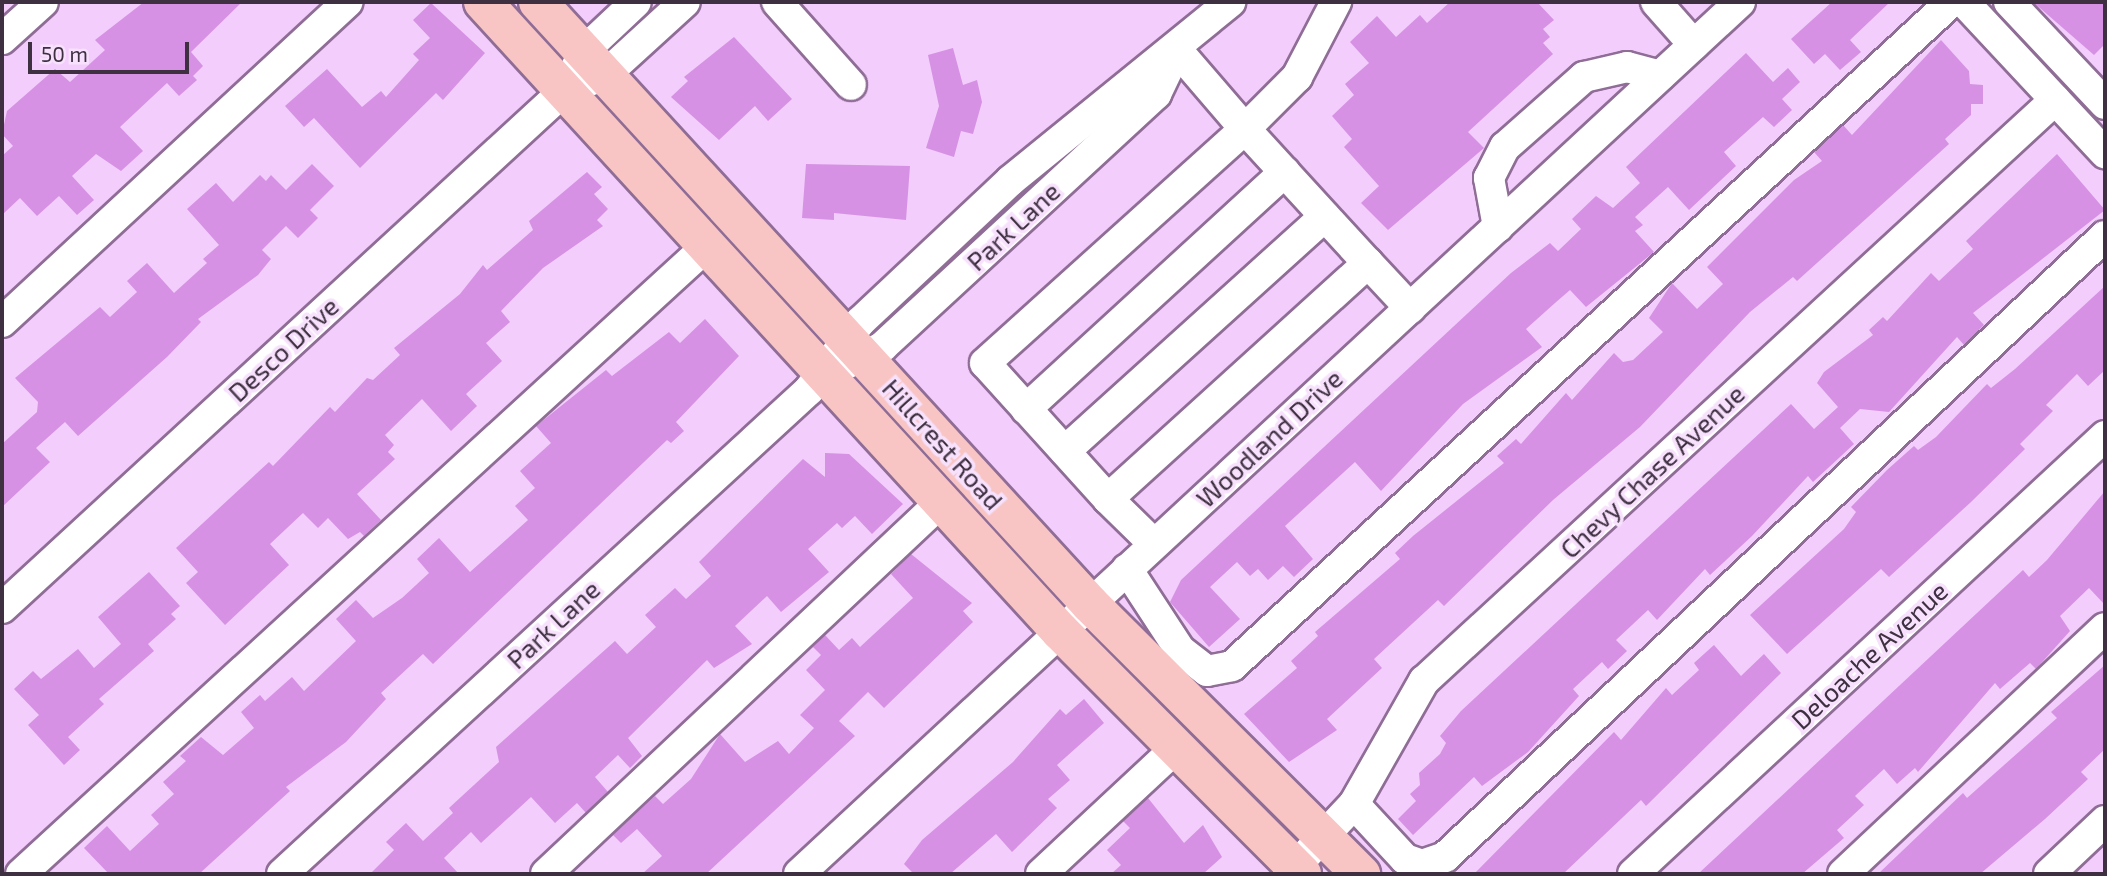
<!DOCTYPE html>
<html>
<head>
<meta charset="utf-8">
<style>
	body { margin:0 }
	#map { position:relative; width:2107px; height:876px; overflow:hidden; background:#f3cdfb; font-family:"Exo 2",sans-serif }
	div>[style] { position:absolute }
	[style*='--x'] { left:calc(var(--x)*1px); top:calc(var(--y)*1px); width:calc(var(--w)*1px); rotate:calc(var(--a)*1deg) }
	.building>* { inset:0; background:#d691e4 }
	.roads { filter:drop-shadow(2px 0 #8f6d96) drop-shadow(-2px 0 #8f6d96) drop-shadow(0 2px #8f6d96) drop-shadow(0 -2px #8f6d96) }
	.minor>* { height:30px; margin:-15px; padding:0 15px; transform-origin:15px; border-radius:15px; background:#fff }
	.major>* { height:38px; margin:-19px; padding:0 19px; transform-origin:19px; border-radius:19px; background:#f8c5c4 }
	span { translate:-50% -50%; white-space:nowrap; text-align:center; line-height:1.15; -webkit-text-stroke:7px #f7e1fc; paint-order:stroke }
	.street-label { font-size:26px; color:#3e2f41 }
	.frame { position:absolute; inset:0; border:4px solid #3e2f41; pointer-events:none }
	.scale { position:absolute; left:28px; top:42px; width:161px; height:32px; box-sizing:border-box; border:4px solid #3e2f41; border-top:0; padding-left:9px; font-size:21px; line-height:24px; white-space:nowrap; color:#3e2f41; -webkit-text-stroke:5px #f7e1fc; paint-order:stroke }
</style>
</head>
<body>
<div id="map">
	<div class="building">
		<div style="clip-path:polygon(144px 2px,242px 2px,191px 52px,203px 66px,193px 76px,197px 80px,179px 96px,167px 83px,120px 127px,143px 151px,121px 171px,96px 154px,72px 176px,94px 200px,77px 215px,59px 196px,37px 216px,20px 198px,2px 215px,2px 156px,13px 146px,2px 134px,7px 111px,55px 69px,70px 82px,105px 50px,95px 40px)"></div>
		<div style="clip-path:polygon(1450px 2px,1537px 2px,1554px 20px,1543px 29px,1550px 37px,1543px 43px,1553px 54px,1468px 132px,1484px 148px,1388px 230px,1361px 203px,1379px 186px,1344px 147px,1352px 139px,1332px 116px,1354px 95px,1345px 84px,1369px 63px,1350px 42px,1377px 16px,1396px 37px,1420px 15px,1427px 23px)"></div>
		<div style="clip-path:polygon(1832px 2px,1890px 2px,1850px 40px,1861px 52px,1840px 70px,1825px 54px,1814px 64px,1791px 39px)"></div>
		<div style="clip-path:polygon(2033px 2px,2105px 2px,2105px 44px,2094px 55px)"></div>
		<div style="clip-path:polygon(431px 3px,485px 53px,443px 100px,436px 93px,360px 168px,314px 118px,304px 127px,285px 106px,327px 69px,362px 107px,381px 91px,386px 97px,419px 60px,413px 54px,430px 38px,413px 20px)"></div>
		<div style="clip-path:polygon(734px 37px,792px 99px,768px 121px,755px 106px,719px 140px,671px 97px,688px 81px,684px 77px)"></div>
		<div style="clip-path:polygon(1941px 40px,1969px 71px,1970px 84px,1983px 85px,1983px 104px,1971px 104px,1971px 115px,1945px 139px,1949px 144px,1797px 281px,1793px 277px,1750px 312px,1640px 427px,1553px 500px,1444px 606px,1438px 600px,1374px 659px,1382px 668px,1327px 719px,1337px 730px,1289px 762px,1244px 714px,1297px 668px,1291px 661px,1318px 636px,1315px 632px,1400px 559px,1395px 553px,1413px 536px,1504px 463px,1497px 456px,1516px 439px,1521px 444px,1566px 393px,1572px 400px,1614px 353px,1623px 362px,1633px 360px,1663px 332px,1649px 318px,1672px 283px,1697px 309px,1723px 284px,1707px 267px,1794px 180px,1822px 161px,1814px 152px,1843px 125px,1852px 135px)"></div>
		<div style="clip-path:polygon(953px 48px,963px 85px,977px 80px,982px 102px,973px 134px,961px 131px,954px 157px,926px 148px,939px 106px,928px 55px)"></div>
		<div style="clip-path:polygon(1746px 53px,1773px 82px,1788px 68px,1800px 82px,1782px 99px,1792px 110px,1774px 127px,1763px 117px,1724px 152px,1736px 166px,1689px 210px,1668px 187px,1635px 217px,1643px 225px,1635px 231px,1654px 252px,1586px 307px,1570px 290px,1555px 303px,1526px 329px,1542px 347px,1463px 404px,1381px 491px,1355px 462px,1285px 526px,1313px 559px,1294px 577px,1283px 566px,1268px 580px,1258px 569px,1250px 576px,1237px 562px,1210px 587px,1240px 619px,1209px 647px,1170px 602px,1181px 580px,1511px 273px,1550px 243px,1558px 251px,1581px 229px,1572px 219px,1596px 196px,1613px 208px,1640px 183px,1626px 167px)"></div>
		<div style="clip-path:polygon(2057px 154px,2105px 210px,1973px 313px,1984px 325px,1964px 345px,1957px 337px,1889px 412px,1860px 409px,1840px 428px,1854px 444px,1813px 482px,1808px 476px,1752px 536px,1710px 575px,1705px 569px,1657px 620px,1648px 610px,1616px 640px,1627px 651px,1608px 669px,1602px 662px,1573px 689px,1579px 696px,1528px 752px,1482px 786px,1474px 777px,1413px 835px,1398px 819px,1416px 801px,1410px 794px,1420px 785px,1419px 773px,1440px 754px,1446px 743px,1440px 736px,1461px 711px,1791px 404px,1814px 429px,1838px 407px,1817px 383px,1824px 372px,1873px 335px,1869px 330px,1883px 317px,1887px 321px,1931px 273px,1939px 281px,1973px 249px,1966px 241px)"></div>
		<div style="clip-path:polygon(312px 164px,334px 186px,310px 210px,318px 218px,298px 238px,286px 226px,262px 250px,271px 259px,258px 275px,198px 319px,201px 322px,167px 357px,78px 436px,65px 422px,36px 448px,50px 462px,2px 507px,2px 444px,37px 412px,38px 402px,15px 378px,100px 307px,110px 317px,137px 292px,127px 281px,147px 263px,174px 293px,207px 263px,203px 259px,219px 245px,187px 209px,216px 183px,233px 202px,260px 175px,266px 181px,271px 175px,286px 190px)"></div>
		<div style="clip-path:polygon(806px 164px,910px 166px,906px 220px,834px 213px,834px 220px,802px 218px)"></div>
		<div style="clip-path:polygon(587px 172px,602px 187px,594px 194px,608px 209px,597px 220px,603px 226px,543px 268px,501px 311px,510px 322px,486px 343px,502px 361px,466px 394px,477px 406px,451px 431px,422px 399px,385px 435px,394px 445px,388px 452px,395px 459px,357px 494px,381px 520px,364px 536px,360px 532px,348px 539px,328px 518px,318px 528px,303px 513px,270px 544px,289px 565px,225px 625px,186px 583px,198px 572px,176px 548px,269px 462px,273px 466px,330px 407px,335px 412px,367px 378px,373px 380px,400px 355px,394px 348px,460px 294px,483px 265px,487px 270px,533px 230px,529px 221px)"></div>
		<div style="clip-path:polygon(2105px 286px,2105px 370px,2088px 386px,2077px 374px,2046px 405px,2053px 411px,2020px 444px,2025px 449px,1971px 502px,1889px 577px,1881px 569px,1787px 654px,1750px 615px,1844px 529px,1856px 512px,1851px 507px,1887px 470px,1914px 446px,1918px 450px,1936px 437px,1987px 384px,1991px 388px,2015px 369px)"></div>
		<div style="clip-path:polygon(705px 319px,739px 356px,676px 422px,684px 431px,671px 443px,667px 440px,433px 664px,423px 654px,381px 693px,386px 699px,346px 742px,286px 787px,290px 791px,199px 874px,109px 874px,84px 848px,107px 826px,130px 851px,159px 824px,151px 815px,174px 794px,163px 782px,186px 761px,180px 756px,201px 737px,223px 755px,254px 728px,241px 712px,260px 695px,265px 701px,292px 677px,304px 691px,356px 641px,336px 619px,356px 600px,373px 618px,402px 598px,429px 573px,417px 559px,439px 538px,470px 572px,528px 520px,515px 506px,535px 488px,520px 471px,551px 443px,536px 426px,606px 370px,612px 376px,669px 332px,680px 343px)"></div>
		<div style="clip-path:polygon(825px 453px,849px 454px,903px 504px,872px 534px,855px 516px,842px 528px,837px 523px,808px 549px,829px 572px,781px 612px,767px 596px,735px 626px,752px 644px,714px 668px,707px 660px,628px 738px,642px 756px,630px 768px,618px 755px,595px 777px,608px 792px,586px 813px,577px 803px,555px 823px,531px 797px,481px 843px,471px 832px,444px 858px,459px 874px,370px 874px,394px 850px,386px 842px,406px 823px,423px 841px,453px 813px,449px 808px,499px 762px,496px 747px,615px 641px,627px 654px,656px 627px,645px 615px,675px 588px,686px 599px,711px 576px,699px 562px,803px 459px,825px 477px)"></div>
		<div style="clip-path:polygon(2105px 491px,2105px 605px,2089px 588px,2060px 616px,2070px 631px,2036px 669px,2030px 663px,2000px 689px,1995px 683px,1918px 772px,1915px 768px,1897px 784px,1884px 769px,1855px 796px,1864px 805px,1837px 830px,1844px 838px,1802px 874px,1698px 874px,2023px 570px,2029px 577px,2047px 560px)"></div>
		<div style="clip-path:polygon(911px 554px,972px 603px,963px 611px,973px 622px,884px 708px,868px 692px,839px 721px,855px 736px,706px 874px,642px 874px,662px 856px,637px 829px,621px 843px,613px 835px,655px 796px,663px 804px,691px 779px,720px 734px,745px 762px,778px 741px,789px 754px,814px 728px,800px 715px,825px 690px,806px 670px,821px 655px,813px 647px,825px 635px,839px 650px,852px 638px,860px 647px,913px 598px,891px 574px)"></div>
		<div style="clip-path:polygon(149px 572px,180px 606px,171px 614px,176px 619px,148px 644px,154px 651px,99px 699px,104px 704px,68px 737px,80px 750px,64px 765px,28px 725px,39px 715px,14px 689px,33px 671px,41px 679px,78px 649px,94px 668px,121px 644px,98px 617px)"></div>
		<div style="clip-path:polygon(1714px 645px,1741px 676px,1764px 654px,1781px 673px,1646px 806px,1641px 800px,1563px 874px,1474px 874px,1614px 732px,1621px 740px,1666px 688px,1672px 695px,1699px 670px,1694px 663px)"></div>
		<div style="clip-path:polygon(2105px 665px,2105px 749px,2081px 772px,2088px 779px,2045px 819px,1980px 874px,1878px 874px,1963px 793px,1967px 798px,2057px 718px,2051px 712px)"></div>
		<div style="clip-path:polygon(1084px 699px,1104px 723px,1057px 765px,1070px 780px,1048px 799px,1057px 808px,1012px 852px,996px 834px,950px 874px,914px 874px,904px 864px,922px 840px,1013px 762px,1060px 709px,1066px 715px)"></div>
		<div style="clip-path:polygon(1148px 798px,1184px 843px,1203px 825px,1222px 857px,1203px 874px,1111px 874px,1121px 865px,1107px 850px,1130px 828px,1123px 821px)"></div>
	</div>
	<div class="roads">
		<div class="minor">
			<div style="--x:777;--y:2;--w:111;--a:48.3"></div>
			<div style="--x:1656;--y:2;--w:57;--a:48.5"></div>
			<div style="--x:1964;--y:2;--w:207;--a:47"></div>
			<div style="--x:2009;--y:2;--w:140;--a:46.7"></div>
			<div style="--x:2;--y:39;--w:55;--a:-42.1"></div>
			<div style="--x:1177;--y:50;--w:104;--a:49.3"></div>
			<div style="--x:1245;--y:129;--w:74;--a:-45"></div>
			<div style="--x:1297;--y:77;--w:85;--a:-62.5"></div>
			<div style="--x:574;--y:72;--w:23;--a:-65"></div>
			<div style="--x:584;--y:51;--w:71;--a:-43.3"></div>
			<div style="--x:1245;--y:129;--w:182;--a:47.5"></div>
			<div style="--x:1368;--y:263;--w:351;--a:137.8"></div>
			<div style="--x:1108;--y:499;--w:183;--a:-132.1"></div>
			<div style="--x:985;--y:363;--w:350;--a:-42"></div>
			<div style="--x:1498;--y:227;--w:50;--a:-100.4"></div>
			<div style="--x:1489;--y:178;--w:35;--a:-63"></div>
			<div style="--x:1505;--y:147;--w:106;--a:-41.5"></div>
			<div style="--x:1584;--y:77;--w:44;--a:-13.1"></div>
			<div style="--x:1627;--y:67;--w:34;--a:15"></div>
			<div style="--x:1368;--y:263;--w:62;--a:47"></div>
			<div style="--x:2;--y:322;--w:471;--a:-42.8"></div>
			<div style="--x:846;--y:364;--w:40;--a:-25"></div>
			<div style="--x:882;--y:347;--w:373;--a:-42.7"></div>
			<div style="--x:1156;--y:94;--w:49;--a:-64.5"></div>
			<div style="--x:1026;--y:409;--w:351;--a:-42.5"></div>
			<div style="--x:1065;--y:451;--w:350;--a:-42.1"></div>
			<div style="--x:1108;--y:499;--w:64;--a:44.4"></div>
			<div style="--x:1127;--y:569;--w:97;--a:56.8"></div>
			<div style="--x:1180;--y:650;--w:34;--a:38"></div>
			<div style="--x:1207;--y:671;--w:25;--a:-11"></div>
			<div style="--x:1232;--y:666;--w:979;--a:-42.72"></div>
			<div style="--x:2;--y:608;--w:765;--a:-42.62"></div>
			<div style="--x:565;--y:90;--w:43;--a:-20.6"></div>
			<div style="--x:605;--y:75;--w:108;--a:-42.4"></div>
			<div style="--x:1354;--y:804;--w:75;--a:47.2"></div>
			<div style="--x:1405;--y:859;--w:18;--a:19"></div>
			<div style="--x:1422;--y:865;--w:24;--a:-19"></div>
			<div style="--x:1445;--y:857;--w:906;--a:-43.26"></div>
			<div style="--x:21;--y:874;--w:929;--a:-42.47"></div>
			<div style="--x:282;--y:874;--w:716;--a:-42.56"></div>
			<div style="--x:809;--y:390;--w:85;--a:-53.1"></div>
			<div style="--x:860;--y:322;--w:206;--a:-43.2"></div>
			<div style="--x:1010;--y:181;--w:284;--a:-39.1"></div>
			<div style="--x:546;--y:874;--w:543;--a:-43.28"></div>
			<div style="--x:799;--y:874;--w:1283;--a:-42.82"></div>
			<div style="--x:1041;--y:874;--w:180;--a:-43"></div>
			<div style="--x:1288;--y:874;--w:96;--a:-46.7"></div>
			<div style="--x:1354;--y:804;--w:142;--a:-60.4"></div>
			<div style="--x:1424;--y:681;--w:858;--a:-42.64"></div>
			<div style="--x:1633;--y:874;--w:644;--a:-42.86"></div>
			<div style="--x:1843;--y:874;--w:359;--a:-43.2"></div>
			<div style="--x:2049;--y:874;--w:77;--a:-43.4"></div>
		</div>
		<div class="major">
			<div style="--x:483;--y:2;--w:854;--a:47.47"></div>
			<div style="--x:1060;--y:631;--w:343;--a:45.1"></div>
			<div style="--x:538;--y:2;--w:817;--a:47.48"></div>
			<div style="--x:1090;--y:604;--w:383;--a:44.9"></div>
		</div>
	</div>
	<div class="street-label">
		<span style="left:1013px;top:226px;rotate:-43deg">Park Lane</span>
		<span style="left:283px;top:349px;rotate:-43deg">Desco Drive</span>
		<span style="left:1269px;top:438px;rotate:-43deg">Woodland Drive</span>
		<span style="left:943px;top:444px;rotate:48deg">Hillcrest Road</span>
		<span style="left:1652px;top:471px;rotate:-43deg">Chevy Chase Avenue</span>
		<span style="left:553px;top:624px;rotate:-43deg">Park Lane</span>
		<span style="left:1869px;top:655px;rotate:-43deg">Deloache Avenue</span>
	</div>
	<div class="frame"></div>
	<div class="scale">50 m</div>
</div>
</body>
</html>
